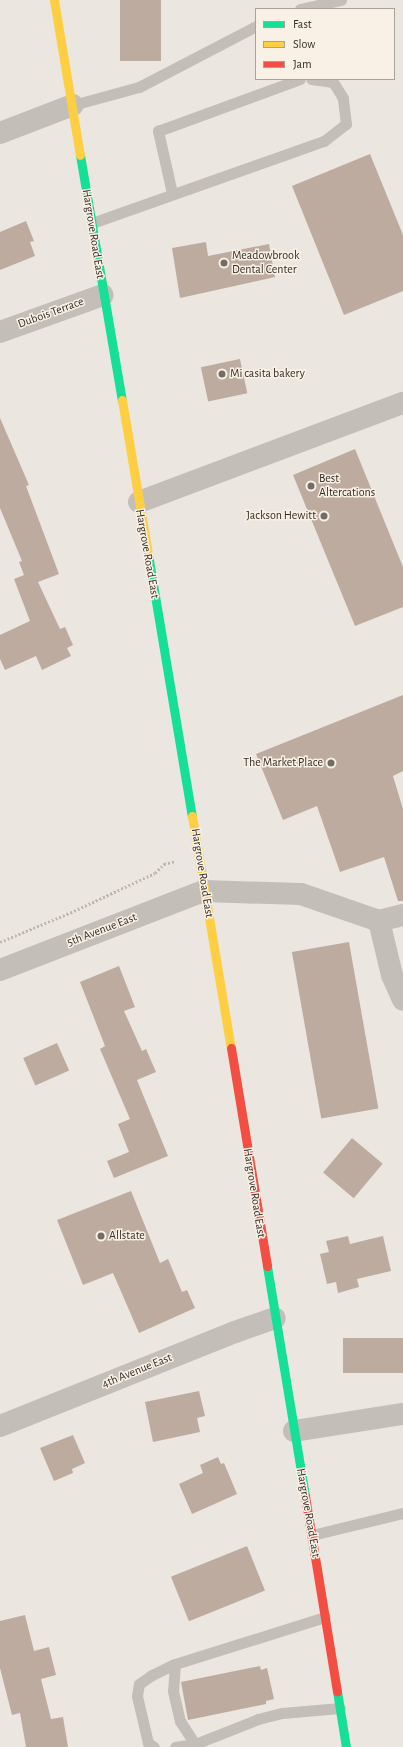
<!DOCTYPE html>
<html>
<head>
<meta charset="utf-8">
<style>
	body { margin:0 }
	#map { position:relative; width:403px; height:1747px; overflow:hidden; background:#ebe6df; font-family:"Alegreya Sans",sans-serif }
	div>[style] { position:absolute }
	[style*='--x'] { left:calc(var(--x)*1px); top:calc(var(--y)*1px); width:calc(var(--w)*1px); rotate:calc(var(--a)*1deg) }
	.building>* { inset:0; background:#beaba0; transform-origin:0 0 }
	.path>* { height:2.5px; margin-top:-1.25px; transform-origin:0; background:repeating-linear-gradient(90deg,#bdb7b0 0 2px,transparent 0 4px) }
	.lane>* { height:11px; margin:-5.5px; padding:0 5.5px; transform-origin:5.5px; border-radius:5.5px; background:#c4beb8 }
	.street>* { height:22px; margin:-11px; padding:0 11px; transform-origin:11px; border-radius:11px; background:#c4beb8 }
	.fast>* { height:9px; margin:-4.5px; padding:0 4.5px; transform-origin:4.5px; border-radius:4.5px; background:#16e098 }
	.slow>* { height:9px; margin:-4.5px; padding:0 4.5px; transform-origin:4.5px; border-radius:4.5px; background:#ffcf43 }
	.jam>* { height:9px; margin:-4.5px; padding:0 4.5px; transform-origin:4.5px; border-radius:4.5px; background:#f24e42 }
	.dots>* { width:11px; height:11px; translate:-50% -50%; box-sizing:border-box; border:2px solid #f9f1e5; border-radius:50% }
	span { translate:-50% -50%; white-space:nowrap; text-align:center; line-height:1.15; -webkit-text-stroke:3px #f9f1e5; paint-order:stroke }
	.street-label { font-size:12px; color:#342c26 }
	.poi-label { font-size:12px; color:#342c26 }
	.left { translate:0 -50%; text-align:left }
	.right { translate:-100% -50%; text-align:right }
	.legend { position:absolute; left:255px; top:8px; width:140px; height:72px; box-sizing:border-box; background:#f9f1e5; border:1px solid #aaa299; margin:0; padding:5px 7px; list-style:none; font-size:12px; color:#342c26 }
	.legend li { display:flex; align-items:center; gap:8px; height:20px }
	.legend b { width:20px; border:1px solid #aaa299 }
</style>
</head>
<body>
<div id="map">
	<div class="building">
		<div style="left:120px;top:0;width:41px;height:61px"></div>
		<div style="clip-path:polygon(370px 154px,403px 235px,403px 291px,344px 315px,292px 186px)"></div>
		<div style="clip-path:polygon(26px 221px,34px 241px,30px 242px,35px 256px,0 270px,0 232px)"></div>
		<div style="clip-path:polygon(206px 242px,208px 256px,269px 244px,275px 277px,180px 298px,172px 248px)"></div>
		<div style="left:240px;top:359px;width:35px;height:40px;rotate:78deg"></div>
		<div style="clip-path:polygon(0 418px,29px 485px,26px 486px,59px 574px,38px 582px,60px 629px,65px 627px,73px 645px,67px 648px,71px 656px,42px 670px,36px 656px,5px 670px,0 659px,0 635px,30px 621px,14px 579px,24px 575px,19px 562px,22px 561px,0 508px)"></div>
		<div style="clip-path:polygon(355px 449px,403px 567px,403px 607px,355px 626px,293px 475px)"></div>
		<div style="clip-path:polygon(403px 695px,403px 771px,393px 776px,403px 809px,403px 901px,398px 901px,384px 857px,340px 872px,317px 806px,283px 820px,256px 754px)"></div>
		<div style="left:349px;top:942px;width:169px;height:58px;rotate:80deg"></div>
		<div style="clip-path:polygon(119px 966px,135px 1007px,124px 1011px,142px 1051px,146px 1049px,156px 1072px,137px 1080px,168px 1156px,114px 1178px,107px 1161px,129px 1152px,118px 1124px,130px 1119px,100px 1049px,105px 1046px,80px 982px)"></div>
		<div style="left:57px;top:1043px;width:30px;height:37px;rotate:66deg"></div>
		<div style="left:352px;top:1138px;width:40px;height:45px;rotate:40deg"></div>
		<div style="clip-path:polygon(131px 1191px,160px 1263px,168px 1259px,182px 1292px,187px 1290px,195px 1308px,139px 1333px,113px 1273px,83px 1285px,57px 1220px)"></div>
		<div style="clip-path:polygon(348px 1236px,350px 1244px,383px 1236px,391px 1271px,357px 1279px,359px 1287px,338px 1293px,336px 1282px,327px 1284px,320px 1254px,329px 1252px,326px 1241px)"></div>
		<div style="left:403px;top:1338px;width:35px;height:60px;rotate:90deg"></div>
		<div style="clip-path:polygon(199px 1391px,205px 1416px,197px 1418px,200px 1432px,153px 1442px,145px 1402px)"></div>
		<div style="clip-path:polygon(73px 1435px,85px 1463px,72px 1469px,73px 1473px,54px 1481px,40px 1448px)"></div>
		<div style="clip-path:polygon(218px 1457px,221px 1464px,224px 1463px,237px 1494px,192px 1514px,179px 1484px,203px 1473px,200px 1465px)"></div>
		<div style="left:247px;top:1546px;width:48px;height:82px;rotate:68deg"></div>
		<div style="clip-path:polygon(25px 1615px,34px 1651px,49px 1647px,56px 1675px,41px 1679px,51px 1719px,63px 1717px,68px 1747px,26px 1747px,20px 1713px,12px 1715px,0 1668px,0 1621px)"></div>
		<div style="clip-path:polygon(260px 1666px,261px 1670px,267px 1668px,274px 1699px,266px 1701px,266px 1704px,188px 1720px,181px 1682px)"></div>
	</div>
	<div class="path">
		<div style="--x:0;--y:942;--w:80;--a:-22.7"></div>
		<div style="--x:74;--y:911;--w:89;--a:-25.1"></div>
		<div style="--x:155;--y:873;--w:13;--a:-45"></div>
		<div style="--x:164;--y:864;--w:11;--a:-15"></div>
	</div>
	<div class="lane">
		<div style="--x:300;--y:9;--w:42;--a:-12.4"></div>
		<div style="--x:73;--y:105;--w:68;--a:-15.3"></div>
		<div style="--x:139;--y:87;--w:132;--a:-27.5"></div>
		<div style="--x:172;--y:193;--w:64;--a:-102.7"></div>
		<div style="--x:158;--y:131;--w:151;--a:-20.1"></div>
		<div style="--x:92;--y:223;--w:246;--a:-19.5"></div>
		<div style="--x:324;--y:141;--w:28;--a:-38"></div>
		<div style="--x:346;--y:124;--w:26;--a:-97"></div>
		<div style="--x:343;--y:98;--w:19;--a:-122"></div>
		<div style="--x:333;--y:82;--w:22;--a:-172"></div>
		<div style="--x:312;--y:1535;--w:94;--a:-13.6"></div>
		<div style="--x:175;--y:1664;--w:27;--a:94"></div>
		<div style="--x:173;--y:1691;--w:31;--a:77"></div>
		<div style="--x:180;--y:1721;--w:27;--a:57"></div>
		<div style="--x:154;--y:1747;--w:7;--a:-146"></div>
		<div style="--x:148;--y:1743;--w:48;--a:-103.2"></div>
		<div style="--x:137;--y:1696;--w:12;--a:-81"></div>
		<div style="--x:139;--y:1684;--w:16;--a:-35"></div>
		<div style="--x:152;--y:1675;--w:25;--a:-26"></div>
		<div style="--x:175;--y:1664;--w:157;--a:-17.4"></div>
		<div style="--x:175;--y:1747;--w:20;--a:-9"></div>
		<div style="--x:195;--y:1744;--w:68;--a:-21.6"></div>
		<div style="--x:258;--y:1719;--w:25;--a:-14"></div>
		<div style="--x:282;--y:1713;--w:58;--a:-4.9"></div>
	</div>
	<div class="street">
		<div style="--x:0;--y:133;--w:78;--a:-21"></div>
		<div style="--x:0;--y:332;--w:109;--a:-19.8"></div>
		<div style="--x:139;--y:502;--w:282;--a:-20.6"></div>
		<div style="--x:403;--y:915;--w:25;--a:166"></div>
		<div style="--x:379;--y:921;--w:56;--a:76.5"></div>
		<div style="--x:392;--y:975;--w:27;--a:66"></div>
		<div style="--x:0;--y:970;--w:219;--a:-21.2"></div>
		<div style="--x:204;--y:891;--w:97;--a:1.8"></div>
		<div style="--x:301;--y:894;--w:83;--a:19.1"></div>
		<div style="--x:0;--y:1426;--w:253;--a:-21.8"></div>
		<div style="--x:235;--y:1332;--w:42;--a:-19.3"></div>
		<div style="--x:294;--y:1431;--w:110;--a:-8.9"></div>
	</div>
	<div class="fast">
		<div style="--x:80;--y:155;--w:249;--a:80.3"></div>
		<div style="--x:148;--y:554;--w:266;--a:80.5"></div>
		<div style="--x:267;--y:1266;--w:233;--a:80.6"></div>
		<div style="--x:337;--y:1691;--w:57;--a:80.9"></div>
	</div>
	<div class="slow">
		<div style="--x:54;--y:0;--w:157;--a:80.5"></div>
		<div style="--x:122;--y:400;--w:156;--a:80.4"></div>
		<div style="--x:192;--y:816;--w:235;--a:80.5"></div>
	</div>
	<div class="jam">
		<div style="--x:231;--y:1048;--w:221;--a:80.6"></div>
		<div style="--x:305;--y:1496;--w:198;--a:80.7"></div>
	</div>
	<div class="dots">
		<div style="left:224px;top:263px;background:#746d67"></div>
		<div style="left:222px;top:374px;background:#746d67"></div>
		<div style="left:311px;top:486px;background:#746d67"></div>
		<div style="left:324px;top:516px;background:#746d67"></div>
		<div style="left:331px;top:763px;background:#746d67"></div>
		<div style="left:101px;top:1236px;background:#746d67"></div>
	</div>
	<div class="street-label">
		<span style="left:93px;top:234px;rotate:81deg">Hargrove Road East</span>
		<span style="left:51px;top:313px;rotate:-20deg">Dubois Terrace</span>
		<span style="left:147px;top:554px;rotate:80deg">Hargrove Road East</span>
		<span style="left:202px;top:873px;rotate:81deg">Hargrove Road East</span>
		<span style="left:102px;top:930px;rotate:-21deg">5th Avenue East</span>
		<span style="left:254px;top:1193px;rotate:81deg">Hargrove Road East</span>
		<span style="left:137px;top:1371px;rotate:-22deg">4th Avenue East</span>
		<span style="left:308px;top:1513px;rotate:80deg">Hargrove Road East</span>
	</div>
	<div class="poi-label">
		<span class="left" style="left:232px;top:263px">Meadowbrook<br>Dental Center</span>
		<span class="left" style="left:230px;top:374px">Mi casita bakery</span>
		<span class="left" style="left:319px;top:486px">Best<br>Altercations</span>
		<span class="right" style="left:316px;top:516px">Jackson Hewitt</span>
		<span class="right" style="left:323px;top:763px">The Market Place</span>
		<span class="left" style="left:109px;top:1236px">Allstate</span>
	</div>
	<ul class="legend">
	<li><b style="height:5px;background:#16e098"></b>Fast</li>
	<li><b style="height:5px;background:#ffcf43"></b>Slow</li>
	<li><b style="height:5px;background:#f24e42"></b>Jam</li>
	</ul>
</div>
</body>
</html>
